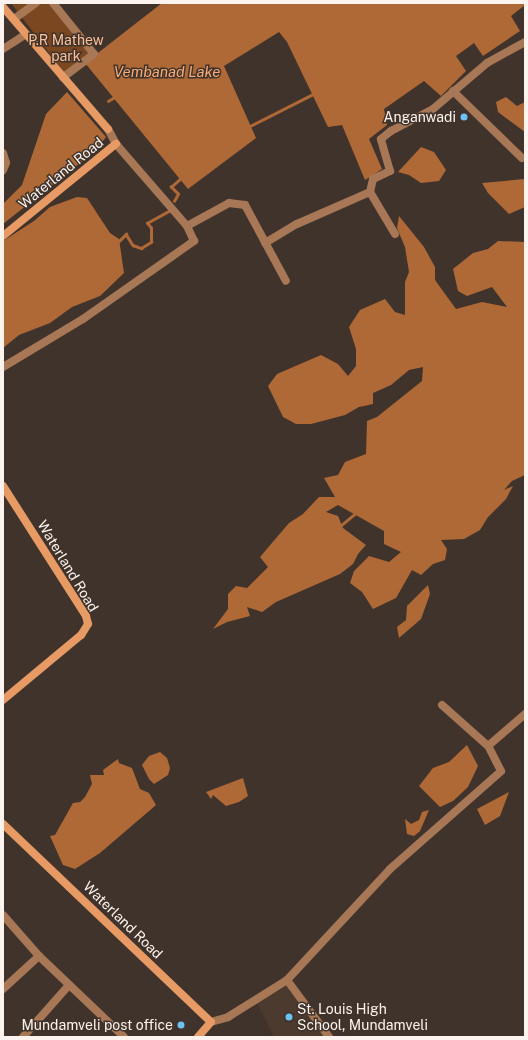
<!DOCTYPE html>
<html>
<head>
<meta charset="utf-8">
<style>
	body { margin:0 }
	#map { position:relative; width:528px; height:1040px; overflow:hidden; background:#40332b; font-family:"Public Sans",sans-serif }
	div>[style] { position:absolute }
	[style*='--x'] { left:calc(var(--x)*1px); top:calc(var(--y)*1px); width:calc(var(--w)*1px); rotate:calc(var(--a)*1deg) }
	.built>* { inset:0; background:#4d3a2e }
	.green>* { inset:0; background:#7a4721 }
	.water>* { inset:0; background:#af6937 }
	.stream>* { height:2.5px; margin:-1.25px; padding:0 1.25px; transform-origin:1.25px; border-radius:1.25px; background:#af6937 }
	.minor>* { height:8px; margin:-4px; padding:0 4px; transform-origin:4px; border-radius:4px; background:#a77756 }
	.secondary>* { height:8px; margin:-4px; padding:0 4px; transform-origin:4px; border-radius:4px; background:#e79a64 }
	.dots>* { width:11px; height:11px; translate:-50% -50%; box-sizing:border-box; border:2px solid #40332b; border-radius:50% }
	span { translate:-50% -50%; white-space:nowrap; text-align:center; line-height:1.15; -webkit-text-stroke:3px #40332b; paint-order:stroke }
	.park-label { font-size:14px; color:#fcc19b }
	.poi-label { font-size:14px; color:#fcf3ee }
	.right { translate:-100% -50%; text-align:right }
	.left { translate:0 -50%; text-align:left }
	.street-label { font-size:14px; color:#fcf3ee }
	.water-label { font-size:15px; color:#f9ac78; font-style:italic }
	.frame { position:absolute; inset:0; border:4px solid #fcf3ee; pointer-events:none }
</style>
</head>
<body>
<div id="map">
	<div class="built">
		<div style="clip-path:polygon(287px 982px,329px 1037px,274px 1037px,256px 1001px)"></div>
	</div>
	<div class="green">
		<div style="clip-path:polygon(11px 3px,50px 3px,92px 54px,65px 74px)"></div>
	</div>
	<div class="water">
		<div style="clip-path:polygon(162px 3px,525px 3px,525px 5px,511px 16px,520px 31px,483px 56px,474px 43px,456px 56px,466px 71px,441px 96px,424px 81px,384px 109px,387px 125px,369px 139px,382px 169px,365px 180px,342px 125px,328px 127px,287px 42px,279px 32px,224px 66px,256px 138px,188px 189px,85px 63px)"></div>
		<div style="clip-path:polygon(67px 92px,106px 137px,95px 151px,3px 224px,3px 204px,22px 185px,46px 114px)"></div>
		<div style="clip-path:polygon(506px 97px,517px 106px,525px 102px,525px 132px,498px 112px,496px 102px)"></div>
		<div style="clip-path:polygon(421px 147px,434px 152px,446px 170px,439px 181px,421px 183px,409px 175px,398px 172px)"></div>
		<div style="clip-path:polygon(525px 179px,525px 207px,509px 214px,488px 193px,482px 183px)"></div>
		<div style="clip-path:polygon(77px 197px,87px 198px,110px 233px,119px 239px,124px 273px,100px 296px,72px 307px,50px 323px,19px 335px,3px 348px,3px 241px,34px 221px,50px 207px)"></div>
		<div style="clip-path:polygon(399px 216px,424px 247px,435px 267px,435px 280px,456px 309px,482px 302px,507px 307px,492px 287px,467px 296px,458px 291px,453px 269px,473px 253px,488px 249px,498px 241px,525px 242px,525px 475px,512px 481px,504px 490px,513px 486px,506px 499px,488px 517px,480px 530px,464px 539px,441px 540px,447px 549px,445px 560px,433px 564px,421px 575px,412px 570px,396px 598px,373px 609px,362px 592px,350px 583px,354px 571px,369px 556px,389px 562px,401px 552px,384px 544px,384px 531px,338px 505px,326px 512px,338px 516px,343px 528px,366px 545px,358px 554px,353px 564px,340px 574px,276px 602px,262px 612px,247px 607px,250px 616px,227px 622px,213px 629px,228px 609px,228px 594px,236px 586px,247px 588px,268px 567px,260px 557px,289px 523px,303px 514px,319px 497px,335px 497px,324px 478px,338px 475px,345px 462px,366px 454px,367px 421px,377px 417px,422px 381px,423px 367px,409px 370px,391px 385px,373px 393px,373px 404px,359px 407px,345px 415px,311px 424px,296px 424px,283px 417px,268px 386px,277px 374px,321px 355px,338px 364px,348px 376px,356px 366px,356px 349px,349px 327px,360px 310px,385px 299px,395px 312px,405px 315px,405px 282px,409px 272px,405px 247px,397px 228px)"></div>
		<div style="clip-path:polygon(428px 585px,430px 594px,421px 619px,399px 638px,397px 627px,406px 620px,407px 606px)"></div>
		<div style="clip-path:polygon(467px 745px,478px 766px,468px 787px,453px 801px,440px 807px,419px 786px,433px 768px,449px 762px)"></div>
		<div style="clip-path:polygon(160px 752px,167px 758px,170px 768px,168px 775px,154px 784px,149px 779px,142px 765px,149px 756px)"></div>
		<div style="clip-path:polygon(118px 759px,119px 763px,132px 768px,140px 789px,149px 793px,156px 805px,100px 853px,75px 869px,63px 865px,50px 836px,55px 835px,73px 803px,80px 802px,85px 797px,92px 784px,90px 775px,104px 775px,103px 770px)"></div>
		<div style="clip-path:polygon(243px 778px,248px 796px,239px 802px,226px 806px,213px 795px,211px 799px,206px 792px)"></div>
		<div style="clip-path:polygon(509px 792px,500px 816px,485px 825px,477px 809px)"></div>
		<div style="clip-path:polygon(429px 810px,420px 831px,414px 836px,407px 834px,405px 819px,411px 824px,419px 820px,422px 812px)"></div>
	</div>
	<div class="stream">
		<div style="--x:108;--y:101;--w:9;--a:-32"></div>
		<div style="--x:248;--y:127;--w:75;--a:-26.9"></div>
		<div style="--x:174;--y:201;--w:8;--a:-60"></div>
		<div style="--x:178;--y:194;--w:10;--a:-135"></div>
		<div style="--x:171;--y:187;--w:15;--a:-42"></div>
		<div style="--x:117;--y:243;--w:13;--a:-45"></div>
		<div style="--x:126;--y:234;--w:13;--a:58"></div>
		<div style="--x:133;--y:245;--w:9;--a:21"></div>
		<div style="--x:141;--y:248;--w:12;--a:-31"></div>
		<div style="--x:151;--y:242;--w:14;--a:-90"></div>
		<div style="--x:151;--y:228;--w:6;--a:-129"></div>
		<div style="--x:147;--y:223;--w:25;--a:-29"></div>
		<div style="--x:339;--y:527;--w:23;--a:-40"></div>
	</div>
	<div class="minor">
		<div style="--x:53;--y:3;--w:65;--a:51.2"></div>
		<div style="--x:94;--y:54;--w:39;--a:143"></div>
		<div style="--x:14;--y:19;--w:27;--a:-36"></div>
		<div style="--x:3;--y:49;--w:27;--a:-33"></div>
		<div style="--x:453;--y:91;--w:96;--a:44.2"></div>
		<div style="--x:3;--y:153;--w:10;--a:73"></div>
		<div style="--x:6;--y:163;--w:8;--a:113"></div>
		<div style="--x:187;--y:226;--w:48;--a:-28.7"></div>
		<div style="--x:229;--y:203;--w:16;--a:7"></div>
		<div style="--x:245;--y:205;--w:86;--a:61.7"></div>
		<div style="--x:395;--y:234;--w:49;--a:-120.8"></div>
		<div style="--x:370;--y:192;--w:13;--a:-77"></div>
		<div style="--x:373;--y:179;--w:19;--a:-25"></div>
		<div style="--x:390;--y:171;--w:33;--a:-106"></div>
		<div style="--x:381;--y:139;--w:13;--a:-39"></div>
		<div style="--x:391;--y:131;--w:47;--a:-27.6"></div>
		<div style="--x:433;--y:109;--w:71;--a:-40.4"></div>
		<div style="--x:487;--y:63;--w:43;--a:-28.9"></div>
		<div style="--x:265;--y:243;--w:37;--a:-31"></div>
		<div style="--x:297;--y:224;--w:80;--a:-23.7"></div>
		<div style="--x:3;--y:367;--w:93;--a:-31"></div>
		<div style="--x:83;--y:319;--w:136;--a:-35.1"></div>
		<div style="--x:194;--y:241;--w:17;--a:-115"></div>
		<div style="--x:187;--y:226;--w:108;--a:-130.9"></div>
		<div style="--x:116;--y:144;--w:17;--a:-118"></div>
		<div style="--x:442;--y:705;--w:62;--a:41.7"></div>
		<div style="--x:3;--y:915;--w:55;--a:48.7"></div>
		<div style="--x:287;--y:980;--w:71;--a:53.6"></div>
		<div style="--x:3;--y:989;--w:49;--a:-42.5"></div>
		<div style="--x:39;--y:956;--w:117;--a:43.6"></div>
		<div style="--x:211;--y:1022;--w:18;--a:-16"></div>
		<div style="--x:228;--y:1017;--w:70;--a:-32.1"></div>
		<div style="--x:287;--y:980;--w:151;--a:-47.1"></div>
		<div style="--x:390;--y:869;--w:148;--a:-41.4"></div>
		<div style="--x:501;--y:771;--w:28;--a:-117"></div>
		<div style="--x:488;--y:746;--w:49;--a:-40.9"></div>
		<div style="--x:23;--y:1037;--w:69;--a:-48.5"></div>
	</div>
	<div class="secondary">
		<div style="--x:3;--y:7;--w:161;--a:49.3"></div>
		<div style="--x:3;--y:236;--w:146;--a:-39.2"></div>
		<div style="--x:3;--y:486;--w:154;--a:57.4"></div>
		<div style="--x:86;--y:616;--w:8;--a:76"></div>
		<div style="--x:88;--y:624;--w:13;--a:122"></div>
		<div style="--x:81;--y:635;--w:102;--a:140.2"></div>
		<div style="--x:3;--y:824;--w:287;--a:43.6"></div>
		<div style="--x:211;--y:1022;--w:20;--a:131"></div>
	</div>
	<div class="dots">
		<div style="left:464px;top:117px;background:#6cc3f2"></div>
		<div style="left:289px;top:1017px;background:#6cc3f2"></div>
		<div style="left:181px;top:1025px;background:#6cc3f2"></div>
	</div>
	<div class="park-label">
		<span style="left:66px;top:48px">P.R Mathew<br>park</span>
	</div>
	<div class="poi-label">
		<span class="right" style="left:456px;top:117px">Anganwadi</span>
		<span class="left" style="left:297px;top:1017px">St. Louis High<br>School, Mundamveli</span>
		<span class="right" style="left:173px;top:1025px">Mundamveli post office</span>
	</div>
	<div class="street-label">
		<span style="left:61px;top:173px;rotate:-39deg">Waterland Road</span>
		<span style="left:68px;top:566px;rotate:59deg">Waterland Road</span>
		<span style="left:123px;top:920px;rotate:44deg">Waterland Road</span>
	</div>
	<div class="water-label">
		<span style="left:167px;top:72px">Vembanad Lake</span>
	</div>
	<div class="frame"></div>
</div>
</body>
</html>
